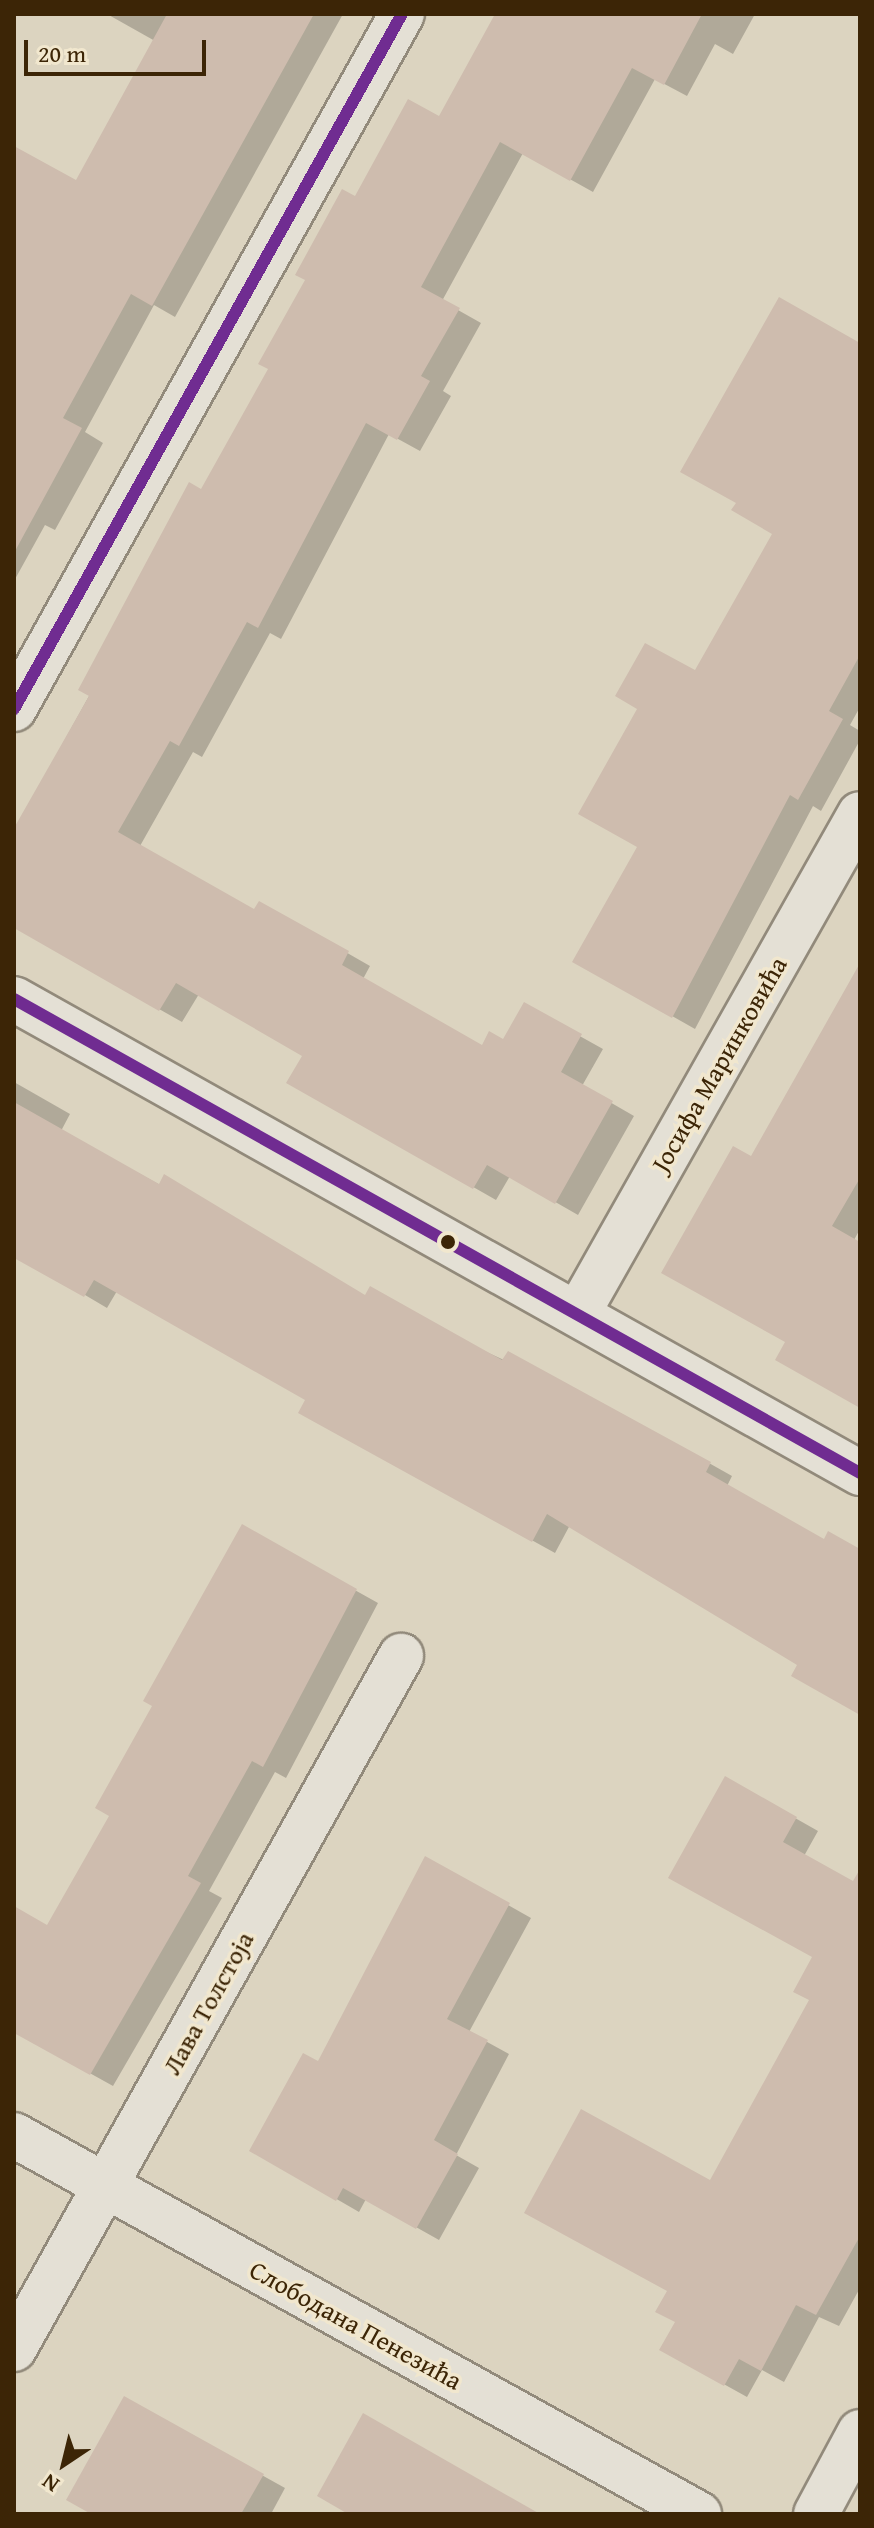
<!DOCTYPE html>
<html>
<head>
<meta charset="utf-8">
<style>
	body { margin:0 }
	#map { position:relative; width:874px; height:2528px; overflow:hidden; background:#dcd4c0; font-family:"Gentium Book Plus",serif }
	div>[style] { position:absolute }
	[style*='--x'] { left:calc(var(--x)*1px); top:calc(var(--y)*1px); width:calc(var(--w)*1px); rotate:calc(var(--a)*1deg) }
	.shadow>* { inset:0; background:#0003 }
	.building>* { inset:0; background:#cebcae }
	.roads { filter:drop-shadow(2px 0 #928a7b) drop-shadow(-2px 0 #928a7b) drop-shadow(0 2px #928a7b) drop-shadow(0 -2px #928a7b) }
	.minor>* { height:44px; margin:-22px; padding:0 22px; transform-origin:22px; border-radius:22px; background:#e4e0d5 }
	.bus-1>* { height:12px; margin:-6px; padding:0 6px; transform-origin:6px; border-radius:6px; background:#702c91 }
	.dots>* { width:22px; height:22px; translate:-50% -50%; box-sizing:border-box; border:4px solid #f1e7ce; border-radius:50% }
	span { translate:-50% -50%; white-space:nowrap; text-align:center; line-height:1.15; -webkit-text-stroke:7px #f1e7ce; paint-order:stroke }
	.street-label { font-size:26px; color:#3c2506 }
	.frame { position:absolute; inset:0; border:16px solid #3c2506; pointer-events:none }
	.north { position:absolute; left:24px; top:2424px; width:80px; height:80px; -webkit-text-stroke:6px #f1e7ce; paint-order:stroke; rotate:215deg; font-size:22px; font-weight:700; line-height:32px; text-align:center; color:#3c2506 }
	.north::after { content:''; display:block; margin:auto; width:28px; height:36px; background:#3c2506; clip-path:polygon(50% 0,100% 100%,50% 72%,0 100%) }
	.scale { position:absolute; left:24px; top:40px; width:182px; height:36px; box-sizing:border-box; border:4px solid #3c2506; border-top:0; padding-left:10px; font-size:24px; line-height:28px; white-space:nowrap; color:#3c2506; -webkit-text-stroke:6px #f1e7ce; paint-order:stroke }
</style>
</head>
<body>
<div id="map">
	<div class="shadow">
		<div style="clip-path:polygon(107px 14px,343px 14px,175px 317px,154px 305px,85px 432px,103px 443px,55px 530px,45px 525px,14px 581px,14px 148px,77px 183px,155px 41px)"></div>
		<div style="clip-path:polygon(497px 14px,755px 14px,733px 54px,715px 44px,687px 96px,655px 79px,593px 192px,523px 153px,442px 301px,481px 323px,443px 391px,451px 396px,420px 451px,389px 434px,281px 639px,270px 633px,202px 757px,193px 752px,140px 846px,255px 912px,260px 903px,370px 966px,363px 979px,482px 1047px,504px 1042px,524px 1005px,603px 1049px,582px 1086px,634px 1116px,578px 1215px,510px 1176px,496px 1200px,289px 1082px,305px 1055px,199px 994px,182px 1022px,14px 927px,14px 832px,270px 368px,355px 198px,440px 119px)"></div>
		<div style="clip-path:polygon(860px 345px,860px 707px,850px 725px,860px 731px,860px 740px,821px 811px,813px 806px,695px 1029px,575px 961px,640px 847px,695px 673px,775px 533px)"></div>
		<div style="clip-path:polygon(860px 967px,860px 1229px,854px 1240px,860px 1244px,860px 1406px,787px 1342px,752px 1159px)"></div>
		<div style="clip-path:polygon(14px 1082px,70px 1114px,61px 1131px,366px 1297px,620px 1413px,732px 1476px,727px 1486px,824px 1542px,860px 1552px,860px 1713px,800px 1664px,570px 1525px,555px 1553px,323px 1425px,308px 1400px,117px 1291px,107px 1308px,14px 1253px)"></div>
		<div style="clip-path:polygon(242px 1527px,378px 1603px,286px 1778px,275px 1772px,209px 1891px,222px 1898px,113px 2086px,14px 2031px,14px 1940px,48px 1928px,111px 1815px,155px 1706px)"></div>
		<div style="clip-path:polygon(726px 1779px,818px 1831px,804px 1856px,860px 1886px,860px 2288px,839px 2326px,819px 2317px,784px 2382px,762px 2370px,747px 2397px,684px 2362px,669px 2291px,710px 2182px,811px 2000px,814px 1957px)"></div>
		<div style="clip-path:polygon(426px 1859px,531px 1918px,469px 2032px,509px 2054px,456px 2155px,479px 2168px,439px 2240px,366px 2199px,359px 2212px,252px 2150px,319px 2063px)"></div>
		<div style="clip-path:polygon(125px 2399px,285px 2488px,271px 2514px,94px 2514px)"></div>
	</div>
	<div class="building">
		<div style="clip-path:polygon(167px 14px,314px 14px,152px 306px,131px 294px,63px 418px,82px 428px,14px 553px,14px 146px,76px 180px)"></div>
		<div style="clip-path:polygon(495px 14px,702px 14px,664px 85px,632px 68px,570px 181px,500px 142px,421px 287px,460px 308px,421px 376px,430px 381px,397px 440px,366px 423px,258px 628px,247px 622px,179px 746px,170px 741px,118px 832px,254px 909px,259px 901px,349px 951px,342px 965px,482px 1045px,489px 1031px,503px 1039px,524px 1002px,582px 1034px,561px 1072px,613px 1101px,555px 1204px,487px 1165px,473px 1189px,286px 1083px,302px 1056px,176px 983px,159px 1011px,14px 928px,14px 828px,89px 696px,78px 690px,189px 482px,201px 489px,268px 369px,258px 364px,305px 280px,295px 275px,342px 189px,355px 196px,408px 99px,439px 116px)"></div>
		<div style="clip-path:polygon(779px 297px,860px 343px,860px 655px,829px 711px,843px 719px,798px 800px,790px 795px,672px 1018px,572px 962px,637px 847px,578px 814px,637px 709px,615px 696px,645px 643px,695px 670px,772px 534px,731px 510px,736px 503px,680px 472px)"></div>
		<div style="clip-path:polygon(860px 963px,860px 1178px,832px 1226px,860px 1242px,860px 1408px,775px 1360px,785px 1342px,661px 1273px,733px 1146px,751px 1156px)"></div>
		<div style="clip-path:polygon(14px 1102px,159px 1184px,164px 1174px,365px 1295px,370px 1286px,502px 1360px,508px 1351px,711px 1462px,706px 1472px,824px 1539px,828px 1531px,860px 1549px,860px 1715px,791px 1676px,797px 1665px,547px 1514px,532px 1542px,298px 1413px,305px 1400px,94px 1280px,84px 1297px,14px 1258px)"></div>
		<div style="clip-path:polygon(242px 1524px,357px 1589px,263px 1767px,252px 1761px,188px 1876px,201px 1883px,90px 2075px,14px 2033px,14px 1906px,47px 1925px,109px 1816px,95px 1808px,152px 1706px,143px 1701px)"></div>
		<div style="clip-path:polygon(725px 1776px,797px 1817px,783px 1842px,853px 1881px,860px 1869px,860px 2236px,816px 2315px,796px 2305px,761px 2371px,739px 2359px,724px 2386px,659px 2350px,675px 2322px,655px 2312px,667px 2291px,524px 2213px,581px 2109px,710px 2180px,809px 2000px,793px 1992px,812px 1957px,668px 1878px)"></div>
		<div style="clip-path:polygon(425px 1856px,510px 1903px,447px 2019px,488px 2040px,434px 2140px,458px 2154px,416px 2229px,343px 2188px,336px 2201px,249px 2151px,303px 2053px,318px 2061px)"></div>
		<div style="clip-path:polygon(124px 2396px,264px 2474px,241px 2514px,91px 2514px,66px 2500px)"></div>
		<div style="clip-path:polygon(363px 2413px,540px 2514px,348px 2514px,317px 2496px)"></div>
	</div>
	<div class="roads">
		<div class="minor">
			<div style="--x:14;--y:709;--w:796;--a:-60.83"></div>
			<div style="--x:14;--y:999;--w:970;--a:29.26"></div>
			<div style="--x:578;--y:1313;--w:573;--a:-60.53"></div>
			<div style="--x:14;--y:2135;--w:783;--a:28.96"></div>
			<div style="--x:14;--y:2349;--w:794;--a:-60.82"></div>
			<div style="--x:816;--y:2514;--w:93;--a:-61.8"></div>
		</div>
	</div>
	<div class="bus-1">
		<div style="--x:14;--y:709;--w:796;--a:-60.83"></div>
		<div style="--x:14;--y:999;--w:970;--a:29.26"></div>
	</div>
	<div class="dots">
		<div style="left:448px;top:1242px;background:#3c2506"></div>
	</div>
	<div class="street-label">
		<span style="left:719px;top:1064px;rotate:-60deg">Јосифа Маринковића</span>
		<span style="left:208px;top:2003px;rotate:-61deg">Лава Толстоја</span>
		<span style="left:356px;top:2325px;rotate:29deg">Слободана Пенезића</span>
	</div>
	<div class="frame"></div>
	<div class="north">N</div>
	<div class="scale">20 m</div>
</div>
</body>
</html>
